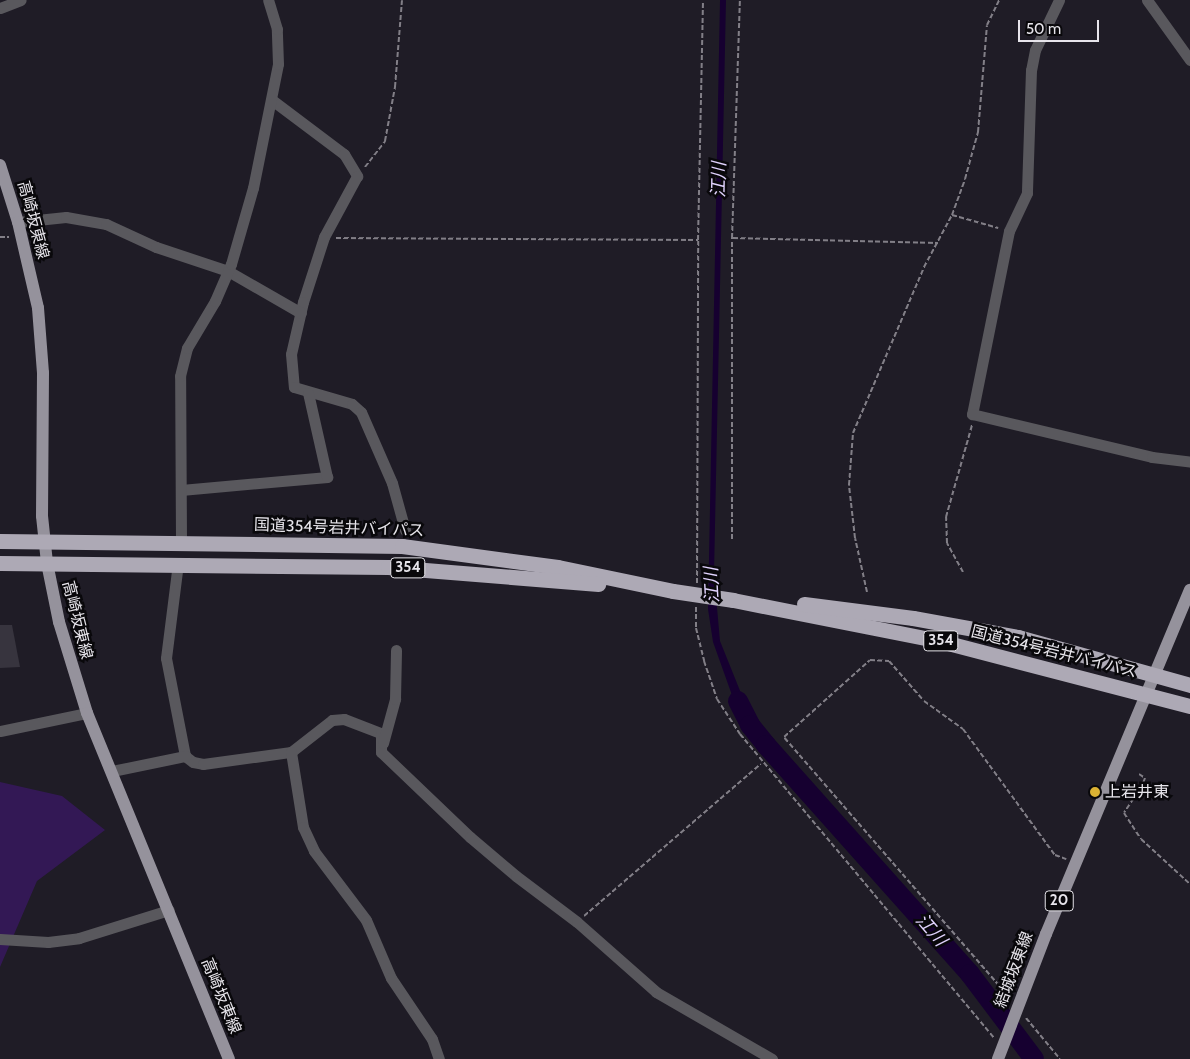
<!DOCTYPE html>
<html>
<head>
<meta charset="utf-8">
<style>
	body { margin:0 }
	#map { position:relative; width:1190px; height:1059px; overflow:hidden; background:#1f1c26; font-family:Cabin,"Noto Sans JP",sans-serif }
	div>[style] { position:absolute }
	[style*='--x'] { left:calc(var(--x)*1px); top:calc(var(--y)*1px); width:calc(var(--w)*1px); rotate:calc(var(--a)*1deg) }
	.green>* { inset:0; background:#331855 }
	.water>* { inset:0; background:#160030 }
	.river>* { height:20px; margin:-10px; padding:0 10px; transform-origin:10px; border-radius:10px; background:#160030 }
	.building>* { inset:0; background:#37343e }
	.path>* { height:2px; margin-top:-1px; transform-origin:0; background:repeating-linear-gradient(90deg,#827f87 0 5px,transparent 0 7.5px) }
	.minor>* { height:11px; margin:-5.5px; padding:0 5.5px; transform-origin:5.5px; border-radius:5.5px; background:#59585d }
	.major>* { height:12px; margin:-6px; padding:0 6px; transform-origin:6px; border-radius:6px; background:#95929c }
	.highway>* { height:15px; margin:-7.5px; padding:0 7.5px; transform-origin:7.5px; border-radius:7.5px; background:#ada9b5 }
	.highway-bridge>* { height:15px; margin:-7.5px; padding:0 7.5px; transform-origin:7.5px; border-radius:7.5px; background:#ada9b5 }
	.dots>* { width:14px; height:14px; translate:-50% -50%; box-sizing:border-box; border:2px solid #09080b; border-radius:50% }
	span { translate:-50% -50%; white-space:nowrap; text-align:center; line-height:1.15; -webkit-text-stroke:5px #09080b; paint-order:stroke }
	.shield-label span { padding:1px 4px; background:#09080b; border:1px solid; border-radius:4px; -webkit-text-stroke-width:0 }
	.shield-label { font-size:15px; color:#e7e5eb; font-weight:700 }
	.street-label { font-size:16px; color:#e7e5eb }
	.poi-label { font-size:16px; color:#e7e5eb }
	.left { translate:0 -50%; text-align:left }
	.water-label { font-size:18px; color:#e1d3fe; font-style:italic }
	.scale { position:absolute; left:1018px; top:20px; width:81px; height:22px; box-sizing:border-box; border:2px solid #e7e5eb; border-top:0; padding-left:6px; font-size:15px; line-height:18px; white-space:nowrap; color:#e7e5eb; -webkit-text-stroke:4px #09080b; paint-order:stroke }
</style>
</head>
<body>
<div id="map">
	<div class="green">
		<div style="clip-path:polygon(0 782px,62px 796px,105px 830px,37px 881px,0 967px)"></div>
	</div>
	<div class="water">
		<div style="clip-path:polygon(720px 0,726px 0,714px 574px,720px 641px,753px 723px,746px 725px,733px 698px,713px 642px,708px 609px)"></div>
	</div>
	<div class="river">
		<div style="--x:738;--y:701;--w:27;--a:63"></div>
		<div style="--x:750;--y:725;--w:26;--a:51"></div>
		<div style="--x:766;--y:745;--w:307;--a:48.3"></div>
		<div style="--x:970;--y:974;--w:106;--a:53"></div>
	</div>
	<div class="building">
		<div style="clip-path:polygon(0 625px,12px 625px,20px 667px,0 668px)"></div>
	</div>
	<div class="path">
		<div style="--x:365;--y:167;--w:33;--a:-52"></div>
		<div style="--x:385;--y:141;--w:55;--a:-79.5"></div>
		<div style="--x:395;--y:87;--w:87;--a:-85.4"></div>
		<div style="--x:952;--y:215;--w:48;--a:15.8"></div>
		<div style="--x:0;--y:237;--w:9;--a:0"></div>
		<div style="--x:336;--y:238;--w:362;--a:0.3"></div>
		<div style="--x:733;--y:238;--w:205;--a:1.4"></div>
		<div style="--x:732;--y:539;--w:301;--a:-90"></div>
		<div style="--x:732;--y:238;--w:238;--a:-88.1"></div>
		<div style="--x:963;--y:572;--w:33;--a:-119"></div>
		<div style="--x:947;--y:543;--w:26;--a:-92"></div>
		<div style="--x:946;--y:517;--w:96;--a:-74.2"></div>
		<div style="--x:697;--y:583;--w:343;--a:-89.8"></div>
		<div style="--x:698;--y:240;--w:240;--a:-88.8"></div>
		<div style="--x:867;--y:592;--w:55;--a:-102.5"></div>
		<div style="--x:855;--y:538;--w:53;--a:-96.5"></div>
		<div style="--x:849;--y:485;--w:52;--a:-85.6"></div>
		<div style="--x:853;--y:433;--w:181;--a:-66.8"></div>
		<div style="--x:924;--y:267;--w:59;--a:-61.7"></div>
		<div style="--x:952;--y:215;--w:38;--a:-70"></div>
		<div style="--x:965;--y:179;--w:49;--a:-74.5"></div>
		<div style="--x:978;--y:132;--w:107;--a:-85.2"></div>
		<div style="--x:987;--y:25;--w:28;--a:-64"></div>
		<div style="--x:696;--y:607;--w:21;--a:90"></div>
		<div style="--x:696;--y:628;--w:34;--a:76"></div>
		<div style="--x:704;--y:661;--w:40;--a:71.1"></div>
		<div style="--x:717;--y:699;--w:42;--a:56.7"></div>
		<div style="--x:740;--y:734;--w:396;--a:50.1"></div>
		<div style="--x:1139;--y:774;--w:7;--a:34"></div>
		<div style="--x:1145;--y:778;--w:9;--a:111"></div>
		<div style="--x:1142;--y:786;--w:32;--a:124"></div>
		<div style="--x:1124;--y:813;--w:31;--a:57"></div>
		<div style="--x:1141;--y:839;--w:67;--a:42.6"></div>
		<div style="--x:584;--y:916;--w:233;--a:-40.7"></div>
		<div style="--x:1009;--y:997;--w:344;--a:-130.9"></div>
		<div style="--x:784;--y:737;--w:115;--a:-41.8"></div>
		<div style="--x:870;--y:660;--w:19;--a:3"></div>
		<div style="--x:889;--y:661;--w:53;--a:48.8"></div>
		<div style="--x:924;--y:701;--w:48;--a:35.7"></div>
		<div style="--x:963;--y:729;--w:156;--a:53.9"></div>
		<div style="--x:1055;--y:855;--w:12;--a:20"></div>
		<div style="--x:1026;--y:1018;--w:53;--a:50.3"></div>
	</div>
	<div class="minor">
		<div style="--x:1059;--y:0;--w:55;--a:115.6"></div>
		<div style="--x:1035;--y:50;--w:20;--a:101"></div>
		<div style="--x:1031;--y:70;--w:123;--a:91.9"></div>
		<div style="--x:1027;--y:193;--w:42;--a:115.3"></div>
		<div style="--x:1009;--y:231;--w:187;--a:101.4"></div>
		<div style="--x:972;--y:414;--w:185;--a:13.4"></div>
		<div style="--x:1152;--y:457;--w:38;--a:7"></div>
		<div style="--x:1147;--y:0;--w:74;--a:54.4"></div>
		<div style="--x:0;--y:8;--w:22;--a:-21"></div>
		<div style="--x:272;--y:100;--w:90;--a:36.9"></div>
		<div style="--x:344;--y:154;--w:26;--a:59"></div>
		<div style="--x:357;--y:176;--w:69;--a:118.4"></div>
		<div style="--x:324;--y:237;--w:68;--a:107.9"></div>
		<div style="--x:303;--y:302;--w:53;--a:103"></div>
		<div style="--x:291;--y:354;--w:33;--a:85"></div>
		<div style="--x:294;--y:387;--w:60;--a:16.3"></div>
		<div style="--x:352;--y:404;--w:12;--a:42"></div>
		<div style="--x:361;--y:412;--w:77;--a:66.4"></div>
		<div style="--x:392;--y:483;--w:49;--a:74.5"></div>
		<div style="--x:18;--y:222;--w:48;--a:-5.9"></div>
		<div style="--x:66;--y:217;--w:41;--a:9.9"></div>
		<div style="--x:106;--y:224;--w:55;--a:24.7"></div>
		<div style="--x:156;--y:247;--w:76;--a:18.4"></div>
		<div style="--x:228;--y:271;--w:84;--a:29.9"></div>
		<div style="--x:181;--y:490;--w:147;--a:-5.1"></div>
		<div style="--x:327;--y:477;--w:86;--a:-102.7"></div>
		<div style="--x:181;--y:541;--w:165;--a:-90.3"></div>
		<div style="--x:180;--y:376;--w:29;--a:-76"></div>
		<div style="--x:187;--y:348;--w:55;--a:-59.2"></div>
		<div style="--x:215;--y:301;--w:40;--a:-66.6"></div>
		<div style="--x:231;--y:264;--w:79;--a:-73.9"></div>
		<div style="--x:253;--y:188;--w:126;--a:-78.6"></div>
		<div style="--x:278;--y:64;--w:35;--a:-92"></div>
		<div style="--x:277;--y:29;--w:30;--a:-107"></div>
		<div style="--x:178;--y:563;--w:96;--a:97.2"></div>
		<div style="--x:166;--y:658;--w:100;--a:79"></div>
		<div style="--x:185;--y:756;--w:10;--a:37"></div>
		<div style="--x:193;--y:762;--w:10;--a:11"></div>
		<div style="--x:203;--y:764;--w:89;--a:-7.8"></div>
		<div style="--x:291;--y:752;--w:52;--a:-38"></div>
		<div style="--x:332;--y:720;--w:12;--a:-5"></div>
		<div style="--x:344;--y:719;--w:40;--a:21"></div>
		<div style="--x:381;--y:733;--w:19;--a:90"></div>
		<div style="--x:381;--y:752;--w:123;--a:43.7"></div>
		<div style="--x:470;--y:837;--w:60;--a:40.3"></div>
		<div style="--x:516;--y:876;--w:76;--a:37"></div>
		<div style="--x:577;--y:922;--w:106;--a:41.5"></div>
		<div style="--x:656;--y:992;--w:134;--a:30"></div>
		<div style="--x:0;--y:731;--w:89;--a:-11.7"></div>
		<div style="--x:383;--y:743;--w:46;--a:-74.7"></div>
		<div style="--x:395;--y:699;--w:49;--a:-88.8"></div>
		<div style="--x:291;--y:752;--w:76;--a:80.9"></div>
		<div style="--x:303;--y:827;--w:26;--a:65"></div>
		<div style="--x:314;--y:851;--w:86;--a:53"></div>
		<div style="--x:366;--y:920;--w:63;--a:66.7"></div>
		<div style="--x:391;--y:978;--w:73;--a:56.1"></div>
		<div style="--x:432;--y:1039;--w:21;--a:71"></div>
		<div style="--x:112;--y:771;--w:75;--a:-11.6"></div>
		<div style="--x:0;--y:939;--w:48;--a:3.6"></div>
		<div style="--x:48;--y:942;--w:31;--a:-7"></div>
		<div style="--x:79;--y:938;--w:94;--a:-17.3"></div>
	</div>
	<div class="major">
		<div style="--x:0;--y:165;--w:60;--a:72.5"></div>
		<div style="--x:18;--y:222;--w:88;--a:76.9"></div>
		<div style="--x:38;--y:308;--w:65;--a:85.6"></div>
		<div style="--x:43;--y:373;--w:143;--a:90.4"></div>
		<div style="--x:42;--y:516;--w:47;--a:83.9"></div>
		<div style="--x:47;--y:563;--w:60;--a:78.5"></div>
		<div style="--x:59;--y:622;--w:95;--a:72.9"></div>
		<div style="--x:87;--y:713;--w:374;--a:67.7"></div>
		<div style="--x:998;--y:1059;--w:134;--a:-69"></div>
		<div style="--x:1046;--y:934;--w:373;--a:-67.3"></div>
	</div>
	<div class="highway">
		<div style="--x:0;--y:541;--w:402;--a:0.7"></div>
		<div style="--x:402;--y:546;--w:157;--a:7.7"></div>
		<div style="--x:558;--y:567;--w:117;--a:11.8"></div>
		<div style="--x:0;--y:563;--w:388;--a:0.6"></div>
		<div style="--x:388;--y:567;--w:211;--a:4.6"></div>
		<div style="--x:733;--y:600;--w:211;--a:11.2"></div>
		<div style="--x:940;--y:641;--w:258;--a:14.6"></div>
		<div style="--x:804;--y:604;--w:110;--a:7.3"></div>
		<div style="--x:913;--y:618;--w:107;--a:10.3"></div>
		<div style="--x:1018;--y:637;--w:179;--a:15.6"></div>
	</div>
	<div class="highway-bridge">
		<div style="--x:673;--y:591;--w:61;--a:8.5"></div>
	</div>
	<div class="dots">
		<div style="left:1095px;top:792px;background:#dbb233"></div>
	</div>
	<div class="shield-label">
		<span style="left:408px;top:568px">354</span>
		<span style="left:941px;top:641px">354</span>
		<span style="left:1059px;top:901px">20</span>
	</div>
	<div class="street-label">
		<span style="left:33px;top:220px;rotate:75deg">高崎坂東線</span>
		<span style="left:339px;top:528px;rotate:2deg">国道354号岩井バイパス</span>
		<span style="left:77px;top:620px;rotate:76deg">高崎坂東線</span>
		<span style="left:1054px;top:652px;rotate:14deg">国道354号岩井バイパス</span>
		<span style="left:1014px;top:970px;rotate:-69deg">結城坂東線</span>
		<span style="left:221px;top:996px;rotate:68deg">高崎坂東線</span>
	</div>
	<div class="poi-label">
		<span class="left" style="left:1105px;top:792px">上岩井東</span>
	</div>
	<div class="water-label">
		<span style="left:719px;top:180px;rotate:-89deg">江川</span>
		<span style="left:712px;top:585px;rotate:-93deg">江川</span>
		<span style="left:931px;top:930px;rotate:49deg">江川</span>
	</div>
	<div class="scale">50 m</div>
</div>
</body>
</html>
